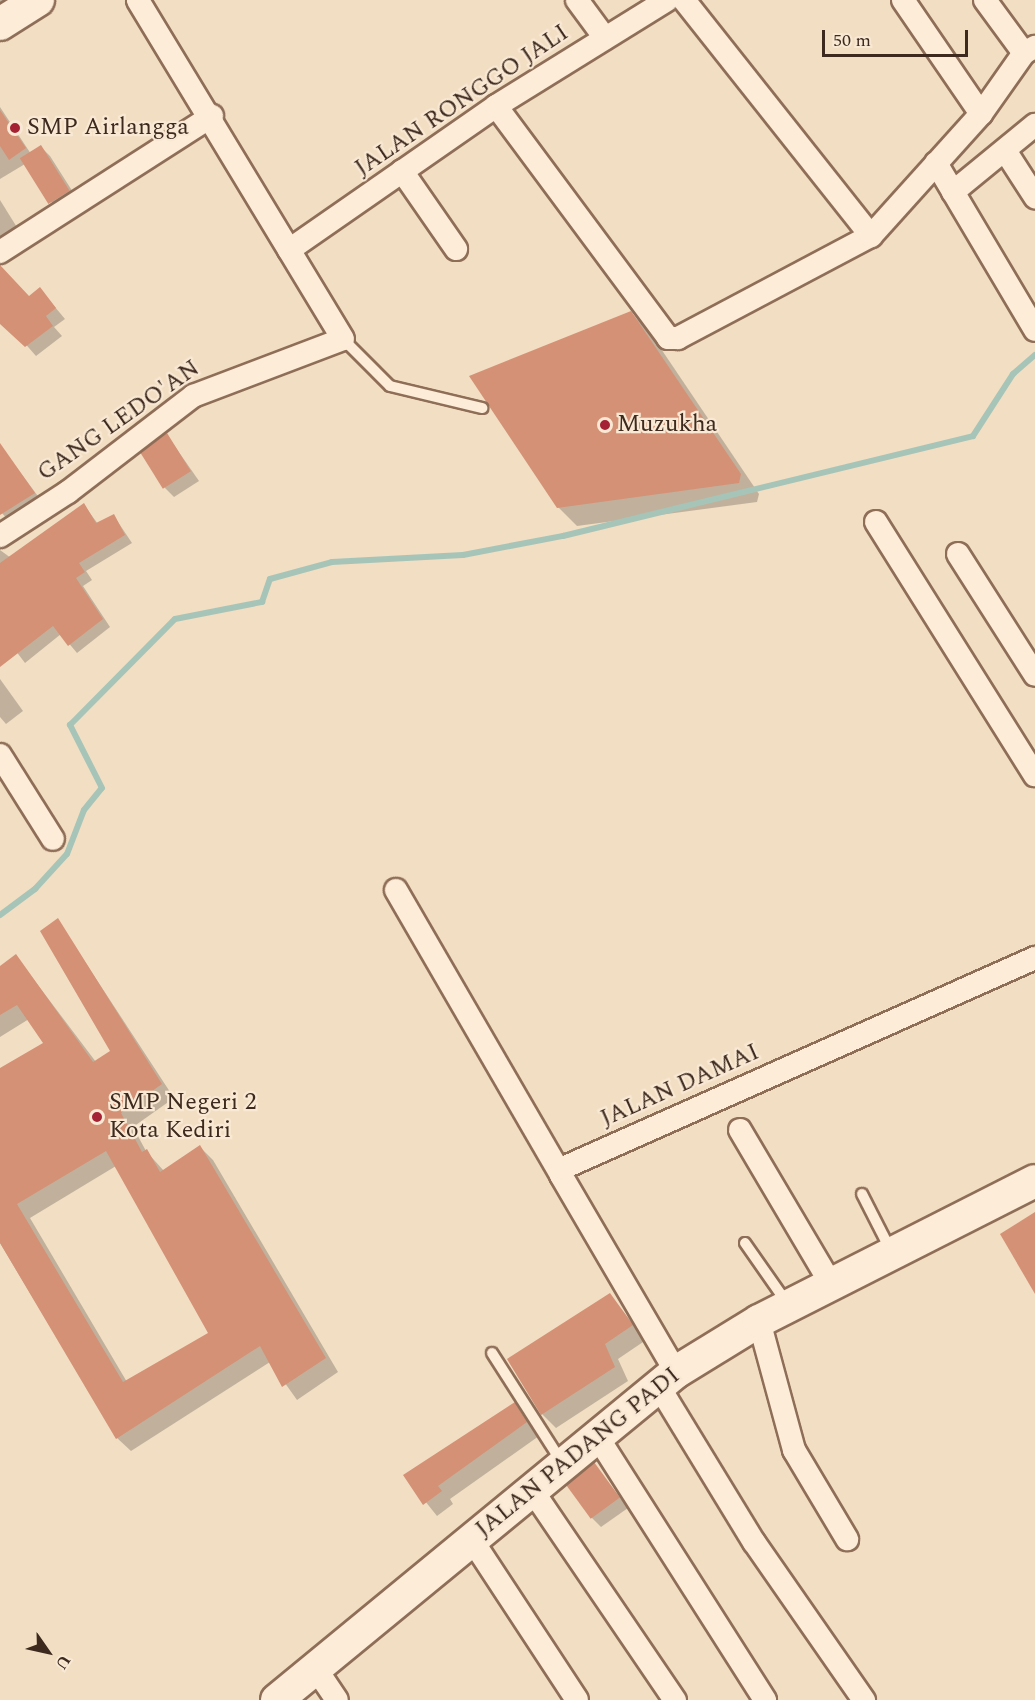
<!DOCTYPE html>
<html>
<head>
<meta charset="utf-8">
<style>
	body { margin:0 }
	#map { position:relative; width:1035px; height:1700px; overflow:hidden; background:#f2dec3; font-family:Spectral,serif }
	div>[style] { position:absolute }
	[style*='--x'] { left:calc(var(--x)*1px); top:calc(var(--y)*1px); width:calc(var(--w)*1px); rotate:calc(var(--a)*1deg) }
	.shadow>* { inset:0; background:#0003 }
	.stream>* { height:6px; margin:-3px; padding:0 3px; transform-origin:3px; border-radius:3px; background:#a6c5b8 }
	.building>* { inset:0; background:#d49176; transform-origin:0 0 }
	.roads { filter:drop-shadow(2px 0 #8f6e58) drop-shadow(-2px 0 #8f6e58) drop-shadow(0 2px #8f6e58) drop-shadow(0 -2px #8f6e58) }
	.lane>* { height:10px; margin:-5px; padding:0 5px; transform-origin:5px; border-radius:5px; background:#fcecd8 }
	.street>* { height:22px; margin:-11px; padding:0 11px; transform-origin:11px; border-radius:11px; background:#fcecd8 }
	.secondary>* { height:32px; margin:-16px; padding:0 16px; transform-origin:16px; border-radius:16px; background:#fcecd8 }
	.dots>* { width:16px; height:16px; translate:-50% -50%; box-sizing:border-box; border:3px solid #f9e9d4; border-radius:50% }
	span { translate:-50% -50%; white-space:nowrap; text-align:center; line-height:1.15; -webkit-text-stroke:4.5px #f9e9d4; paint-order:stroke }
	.street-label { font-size:24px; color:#3d291d }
	.poi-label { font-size:24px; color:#3d291d }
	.left { translate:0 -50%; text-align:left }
	.north { position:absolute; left:18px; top:1622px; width:60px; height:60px; -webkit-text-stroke:4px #f9e9d4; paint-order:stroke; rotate:124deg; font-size:16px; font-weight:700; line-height:24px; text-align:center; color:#3d291d }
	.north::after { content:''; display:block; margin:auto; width:21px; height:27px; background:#3d291d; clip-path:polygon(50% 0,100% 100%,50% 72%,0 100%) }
	.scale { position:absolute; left:822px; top:30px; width:146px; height:27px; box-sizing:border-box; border:3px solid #3d291d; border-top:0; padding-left:8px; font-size:18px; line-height:21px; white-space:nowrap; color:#3d291d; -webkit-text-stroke:4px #f9e9d4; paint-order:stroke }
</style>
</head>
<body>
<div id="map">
	<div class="shadow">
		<div style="clip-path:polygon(0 0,9px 0,0 6px)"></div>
		<div style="clip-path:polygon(0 107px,31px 154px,41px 147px,50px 156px,78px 200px,59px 213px,25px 164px,0 179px)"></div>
		<div style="clip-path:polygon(0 200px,23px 237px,0 254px)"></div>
		<div style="clip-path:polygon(0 269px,29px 298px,40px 289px,65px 319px,54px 327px,62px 336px,36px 356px,0 315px)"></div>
		<div style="clip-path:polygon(631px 313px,649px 331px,759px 494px,757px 502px,577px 526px,558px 507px)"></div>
		<div style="clip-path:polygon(167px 435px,199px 481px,174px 497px,165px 488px)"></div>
		<div style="clip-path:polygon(0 445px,43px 503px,11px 523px,0 511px)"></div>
		<div style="clip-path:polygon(84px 505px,98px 524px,114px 516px,132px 543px,86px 571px,92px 580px,83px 586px,110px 627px,77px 653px,61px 634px,25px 663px,0 630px,0 550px,11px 558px)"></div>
		<div style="clip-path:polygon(0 679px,23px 711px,6px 724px,0 717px)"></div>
		<div style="clip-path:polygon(evenodd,57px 919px,174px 1098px,133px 1127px,146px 1151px,164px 1171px,200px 1147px,213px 1160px,338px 1372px,297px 1400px,270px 1362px,131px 1451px,117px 1438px,0 1243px,0 1070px,45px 1043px,29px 1019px,0 1037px,0 972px,16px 956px,96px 1062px,112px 1052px,57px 919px,116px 1166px,210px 1333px,127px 1382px,30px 1218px,116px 1166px)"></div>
		<div style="clip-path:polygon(610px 1295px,646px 1340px,618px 1359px,628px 1381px,556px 1428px,542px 1414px)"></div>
		<div style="clip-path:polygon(514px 1404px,539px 1436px,450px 1499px,453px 1504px,437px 1516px,405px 1476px)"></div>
		<div style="clip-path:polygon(594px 1464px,628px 1508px,601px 1527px,592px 1518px)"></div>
	</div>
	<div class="stream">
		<div style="--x:0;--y:915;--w:44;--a:-36.6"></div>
		<div style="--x:35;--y:889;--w:47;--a:-47.6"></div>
		<div style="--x:67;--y:854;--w:47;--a:-68.9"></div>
		<div style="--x:84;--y:810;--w:28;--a:-51"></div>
		<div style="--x:102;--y:788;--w:71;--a:-116.9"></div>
		<div style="--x:70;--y:725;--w:149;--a:-45.3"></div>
		<div style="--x:175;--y:619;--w:89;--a:-11.1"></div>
		<div style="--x:262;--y:602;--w:24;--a:-71"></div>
		<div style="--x:270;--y:579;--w:64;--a:-15.3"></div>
		<div style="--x:332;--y:562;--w:131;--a:-3.1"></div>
		<div style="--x:463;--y:555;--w:102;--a:-10.8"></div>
		<div style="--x:563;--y:536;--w:422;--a:-13.7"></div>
		<div style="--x:973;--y:436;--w:74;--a:-57.2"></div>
		<div style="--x:1013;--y:374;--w:29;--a:-41"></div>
	</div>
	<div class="building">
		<div style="clip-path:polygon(0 110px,26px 148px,9px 160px,0 146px)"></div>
		<div style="left:41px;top:145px;width:54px;height:25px;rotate:58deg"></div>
		<div style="clip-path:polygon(0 265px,29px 296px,40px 287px,56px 308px,46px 316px,53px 326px,25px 347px,0 324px)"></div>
		<div style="clip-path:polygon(631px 311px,741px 474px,739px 483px,557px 508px,469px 376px)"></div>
		<div style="left:167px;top:433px;width:45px;height:33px;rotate:58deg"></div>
		<div style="clip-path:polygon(0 443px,35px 493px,0 515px)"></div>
		<div style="clip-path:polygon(84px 503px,96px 523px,114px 514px,125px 535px,79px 563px,85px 572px,76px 578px,103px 619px,68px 646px,53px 626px,0 667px,0 563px)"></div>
		<div style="clip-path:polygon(evenodd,58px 918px,162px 1084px,121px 1113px,142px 1152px,147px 1149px,160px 1172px,200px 1145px,326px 1358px,282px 1387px,260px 1346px,116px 1439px,0 1243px,0 1068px,43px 1043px,17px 1005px,0 1015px,0 966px,16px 954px,93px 1062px,110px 1051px,40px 931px,58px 918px,106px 1151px,208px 1333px,123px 1382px,17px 1204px,106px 1151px)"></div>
		<div style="clip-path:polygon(1035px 1212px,1035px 1294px,1000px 1234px)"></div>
		<div style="clip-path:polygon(610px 1293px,633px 1325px,605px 1344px,615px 1367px,541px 1415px,507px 1359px)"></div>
		<div style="clip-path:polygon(515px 1402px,527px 1422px,438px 1486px,442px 1491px,423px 1505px,403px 1475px)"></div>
		<div style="left:594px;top:1462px;width:44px;height:36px;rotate:54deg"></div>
	</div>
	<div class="roads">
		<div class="lane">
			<div style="--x:343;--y:339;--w:66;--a:45"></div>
			<div style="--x:390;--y:386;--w:95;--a:13.4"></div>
			<div style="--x:862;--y:1194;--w:64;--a:63"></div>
			<div style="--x:745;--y:1243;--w:73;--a:55"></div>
			<div style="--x:492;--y:1353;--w:128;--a:57.4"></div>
		</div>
		<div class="street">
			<div style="--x:577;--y:0;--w:47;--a:53.6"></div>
			<div style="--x:684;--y:0;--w:301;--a:51.6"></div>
			<div style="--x:903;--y:0;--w:138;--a:55.6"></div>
			<div style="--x:985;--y:0;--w:66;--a:53.7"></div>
			<div style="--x:496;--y:106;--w:289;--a:53.4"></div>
			<div style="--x:668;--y:338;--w:10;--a:0"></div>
			<div style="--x:678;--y:338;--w:218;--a:-27.9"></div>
			<div style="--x:871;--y:236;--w:164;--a:-48"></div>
			<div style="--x:981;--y:114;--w:75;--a:-54.8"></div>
			<div style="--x:1024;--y:53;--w:13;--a:-29"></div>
			<div style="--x:1006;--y:152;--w:54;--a:57.2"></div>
			<div style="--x:936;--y:163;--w:194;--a:59.3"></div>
			<div style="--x:402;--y:171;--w:95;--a:55.3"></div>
			<div style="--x:953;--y:192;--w:106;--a:-39.3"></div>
			<div style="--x:289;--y:250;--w:252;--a:-34.8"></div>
			<div style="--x:496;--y:106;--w:201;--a:-31.8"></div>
			<div style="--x:0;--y:252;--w:252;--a:-32.7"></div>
			<div style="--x:876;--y:522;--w:299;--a:57.9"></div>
			<div style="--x:0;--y:536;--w:81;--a:-32.9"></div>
			<div style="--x:68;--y:492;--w:158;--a:-37.5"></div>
			<div style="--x:193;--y:396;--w:160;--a:-20.8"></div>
			<div style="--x:343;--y:339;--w:396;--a:-121.2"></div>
			<div style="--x:958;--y:554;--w:143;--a:57.5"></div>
			<div style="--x:0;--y:755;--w:99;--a:57.8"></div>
			<div style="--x:396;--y:890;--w:329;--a:59.9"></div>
			<div style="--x:740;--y:1130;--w:179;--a:59.4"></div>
			<div style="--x:759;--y:1321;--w:134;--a:74.8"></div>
			<div style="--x:794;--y:1450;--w:104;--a:59.2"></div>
			<div style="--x:676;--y:1372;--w:228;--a:-120.3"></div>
			<div style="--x:561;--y:1175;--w:7;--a:-74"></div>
			<div style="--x:563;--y:1168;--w:517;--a:-23.99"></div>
			<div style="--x:658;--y:1385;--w:184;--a:58.6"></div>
			<div style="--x:754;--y:1542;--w:193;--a:55.2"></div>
			<div style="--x:595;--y:1433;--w:317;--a:57.5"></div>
			<div style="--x:530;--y:1487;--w:258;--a:55.8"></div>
			<div style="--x:472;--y:1540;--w:191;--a:56.7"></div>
			<div style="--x:316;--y:1669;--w:37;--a:56"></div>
		</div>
		<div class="secondary">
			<div style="--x:0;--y:24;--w:45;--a:-32.3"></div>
			<div style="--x:277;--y:1700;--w:517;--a:-39.42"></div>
			<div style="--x:676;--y:1372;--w:97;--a:-31.6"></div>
			<div style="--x:759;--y:1321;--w:309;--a:-26.9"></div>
		</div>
	</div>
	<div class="dots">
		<div style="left:15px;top:128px;background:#a42234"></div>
		<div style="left:605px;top:425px;background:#a42234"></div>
		<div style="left:97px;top:1117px;background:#a42234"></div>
	</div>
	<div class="street-label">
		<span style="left:462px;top:101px;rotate:-34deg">JALAN RONGGO JALI</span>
		<span style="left:119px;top:421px;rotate:-35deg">GANG LEDO'AN</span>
		<span style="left:680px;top:1086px;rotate:-24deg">JALAN DAMAI</span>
		<span style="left:578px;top:1453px;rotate:-39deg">JALAN PADANG PADI</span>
	</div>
	<div class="poi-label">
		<span class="left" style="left:27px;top:128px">SMP Airlangga</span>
		<span class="left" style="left:617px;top:425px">Muzukha</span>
		<span class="left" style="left:109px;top:1117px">SMP Negeri 2<br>Kota Kediri</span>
	</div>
	<div class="north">U</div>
	<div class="scale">50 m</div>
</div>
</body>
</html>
